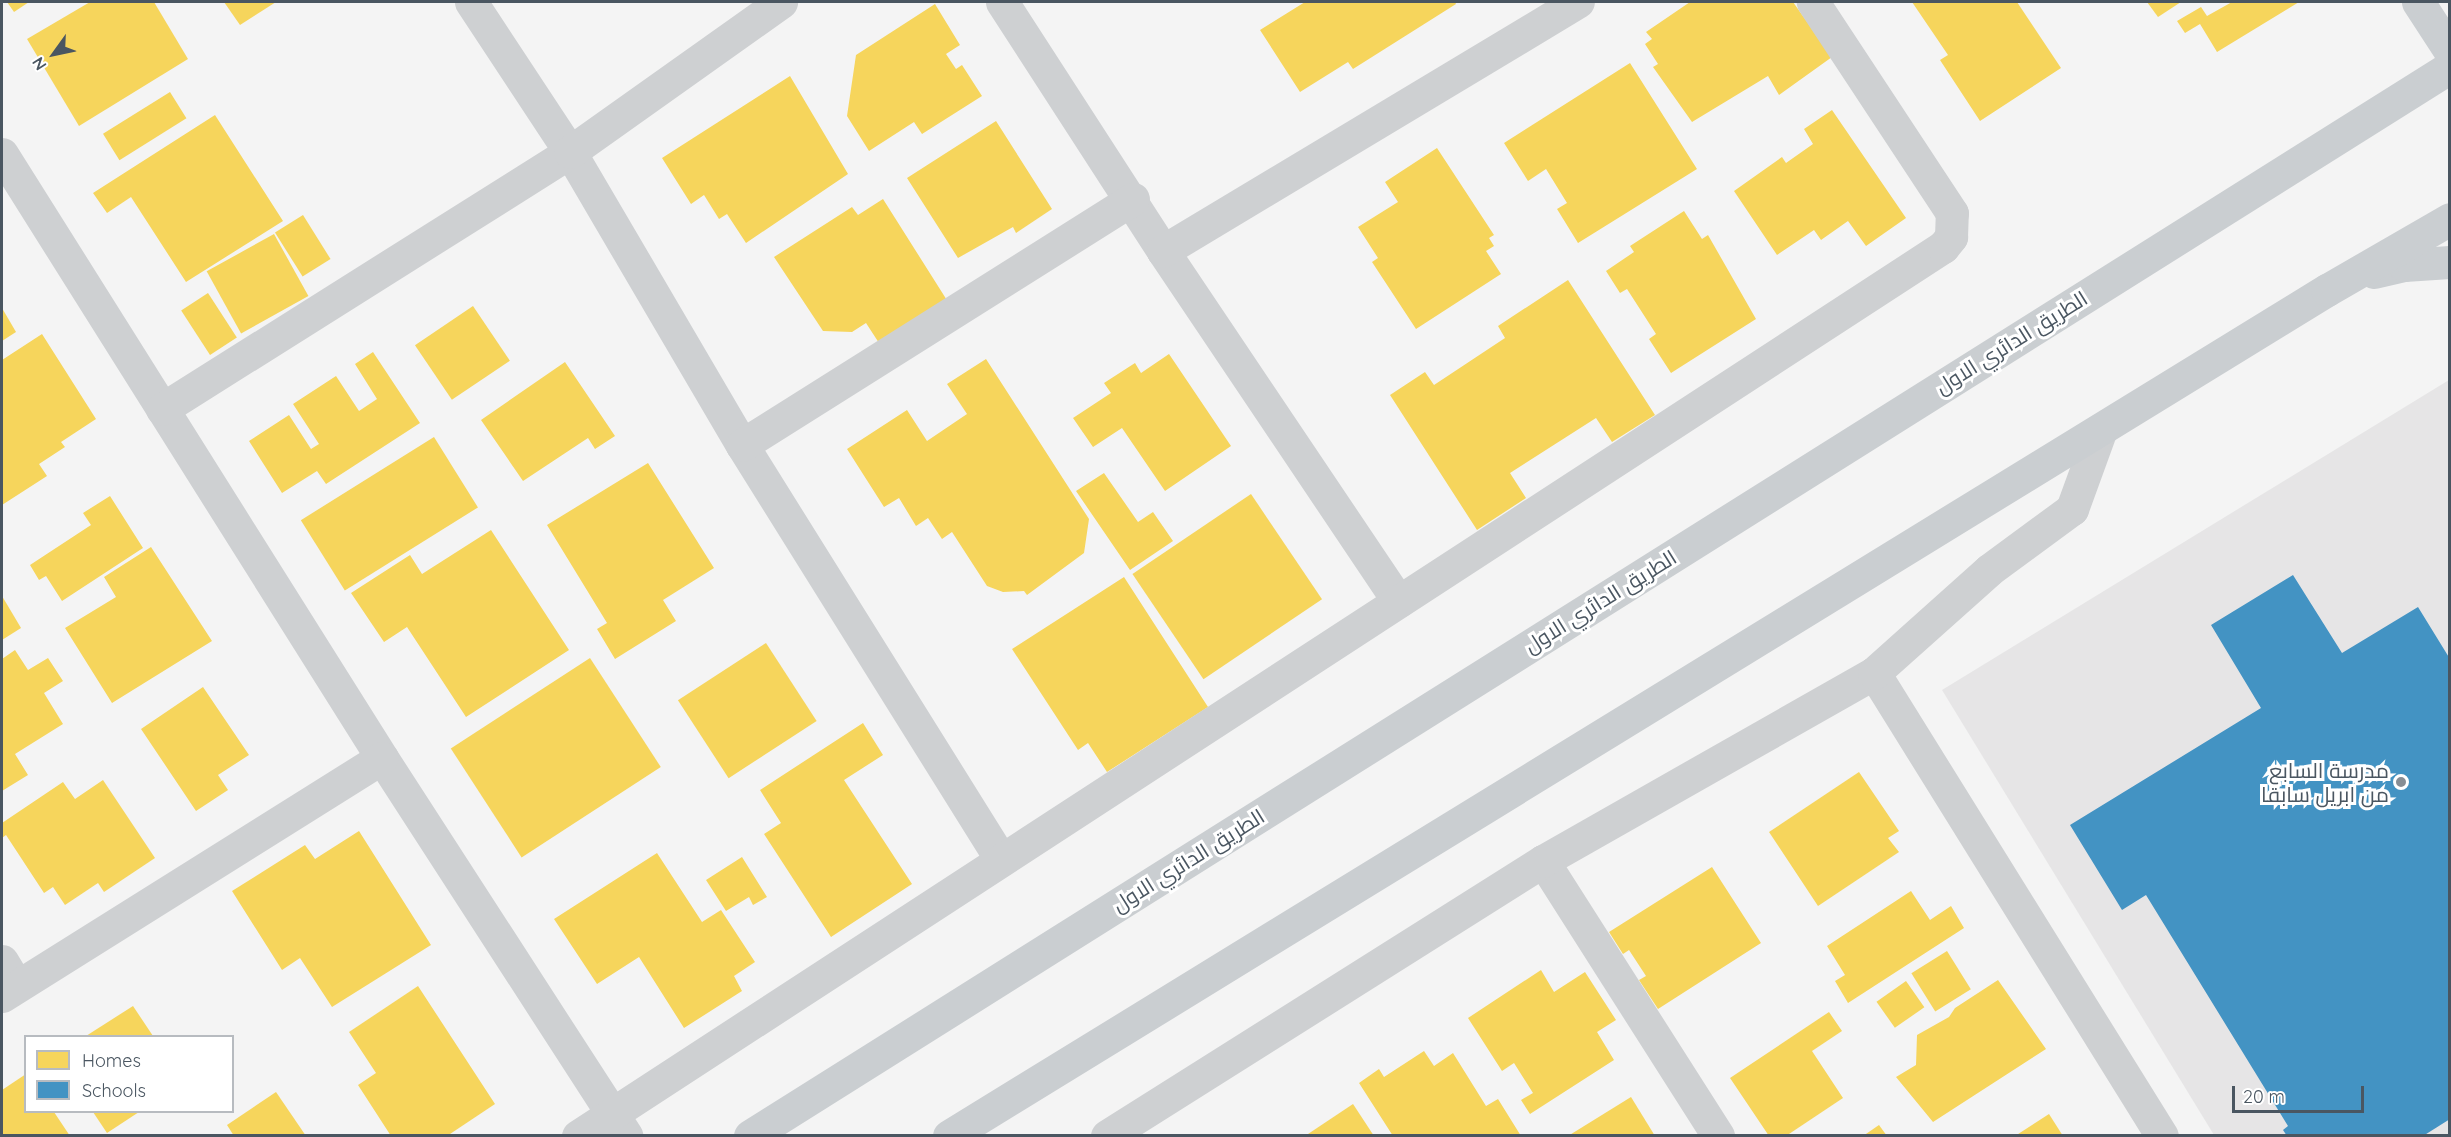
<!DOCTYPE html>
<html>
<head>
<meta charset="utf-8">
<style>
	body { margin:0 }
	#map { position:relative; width:2451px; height:1137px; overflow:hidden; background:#f4f4f4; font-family:Quicksand,Cairo,sans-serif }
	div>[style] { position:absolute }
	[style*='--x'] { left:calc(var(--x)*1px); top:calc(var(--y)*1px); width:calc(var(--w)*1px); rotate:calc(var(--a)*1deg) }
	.education>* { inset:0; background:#e6e5e6 }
	.homes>* { inset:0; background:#f6d55c; transform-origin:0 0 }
	.schools>* { inset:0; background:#4393c3 }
	.street>* { height:33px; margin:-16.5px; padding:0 16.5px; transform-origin:16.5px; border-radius:16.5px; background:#ced0d2 }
	.primary>* { height:33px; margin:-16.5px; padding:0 16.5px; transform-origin:16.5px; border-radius:16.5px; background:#caced1 }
	.dots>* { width:16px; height:16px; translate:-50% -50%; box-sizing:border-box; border:3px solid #fff; border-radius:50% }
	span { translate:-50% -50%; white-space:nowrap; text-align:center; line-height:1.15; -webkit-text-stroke:6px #fff; paint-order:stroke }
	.street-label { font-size:21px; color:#4a5661 }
	.poi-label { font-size:21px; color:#4a5661 }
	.right { translate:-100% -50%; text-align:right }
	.frame { position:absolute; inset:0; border:3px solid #4a5661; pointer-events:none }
	.legend { position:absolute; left:24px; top:1035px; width:210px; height:78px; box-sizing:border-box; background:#fff; border:2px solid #b7bbc0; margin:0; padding:8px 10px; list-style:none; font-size:18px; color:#4a5661 }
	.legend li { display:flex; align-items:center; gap:12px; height:30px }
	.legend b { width:30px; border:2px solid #b7bbc0 }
	.north { position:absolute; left:24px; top:24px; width:60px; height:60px; -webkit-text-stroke:4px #fff; paint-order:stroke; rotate:237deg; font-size:16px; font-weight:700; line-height:24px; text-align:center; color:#4a5661 }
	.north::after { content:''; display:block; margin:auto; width:21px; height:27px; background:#4a5661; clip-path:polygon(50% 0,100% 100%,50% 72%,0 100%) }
	.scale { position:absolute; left:2232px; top:1086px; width:132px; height:27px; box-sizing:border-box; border:3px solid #4a5661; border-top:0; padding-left:8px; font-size:18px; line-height:21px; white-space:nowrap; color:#4a5661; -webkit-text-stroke:4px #fff; paint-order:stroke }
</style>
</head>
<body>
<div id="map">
	<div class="education">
		<div style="clip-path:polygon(2449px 380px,2449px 1135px,2214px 1135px,1942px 690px)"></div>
	</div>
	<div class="homes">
		<div style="clip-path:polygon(7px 2px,29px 2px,14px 12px)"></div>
		<div style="clip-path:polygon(90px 2px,154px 2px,188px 59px,79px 126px,27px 39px)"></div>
		<div style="clip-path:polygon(224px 2px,276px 2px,240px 25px)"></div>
		<div style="clip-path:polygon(1305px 2px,1455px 2px,1456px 4px,1353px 69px,1348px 62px,1300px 92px,1260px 30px)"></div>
		<div style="clip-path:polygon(1690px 2px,1793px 2px,1832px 57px,1779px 95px,1768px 76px,1692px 122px,1653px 67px,1658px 64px,1645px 44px,1652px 39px,1646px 32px)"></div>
		<div style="clip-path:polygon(1912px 2px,2017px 2px,2061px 68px,1980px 121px,1940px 60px,1948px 55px)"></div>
		<div style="clip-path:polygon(2147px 2px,2181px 2px,2158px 17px)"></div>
		<div style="clip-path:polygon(2232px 2px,2299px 2px,2217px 52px,2200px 24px,2185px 33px,2177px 21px,2201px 7px,2207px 16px)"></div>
		<div style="clip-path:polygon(935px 4px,960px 45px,946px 54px,956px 69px,962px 65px,982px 96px,922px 134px,914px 122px,869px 151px,847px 116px,856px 55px)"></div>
		<div style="clip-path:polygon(1630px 63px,1697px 169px,1578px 243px,1557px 209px,1567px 203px,1546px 169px,1528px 181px,1504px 143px)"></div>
		<div style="clip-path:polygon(790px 76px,848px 174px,746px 243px,727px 214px,719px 219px,704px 195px,691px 204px,662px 158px)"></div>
		<div style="left:170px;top:92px;width:31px;height:79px;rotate:58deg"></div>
		<div style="clip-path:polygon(1832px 110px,1906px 218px,1866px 246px,1848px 221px,1821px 240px,1814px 230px,1777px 255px,1734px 191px,1782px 157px,1786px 163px,1813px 144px,1804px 129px)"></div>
		<div style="clip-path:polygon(215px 115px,283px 221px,186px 282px,131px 197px,107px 213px,93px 193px)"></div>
		<div style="clip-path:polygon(996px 121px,1052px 209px,1016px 233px,1013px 227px,958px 258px,907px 178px)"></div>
		<div style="clip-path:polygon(1437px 148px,1494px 235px,1489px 238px,1494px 246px,1486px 251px,1501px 274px,1416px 329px,1372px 262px,1378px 258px,1358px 227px,1398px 202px,1385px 182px)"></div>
		<div style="clip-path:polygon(883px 199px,950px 305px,879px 343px,866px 323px,852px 332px,823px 331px,774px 257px,852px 207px,858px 215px)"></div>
		<div style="clip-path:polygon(1684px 211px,1702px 239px,1708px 235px,1756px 319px,1671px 373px,1649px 339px,1656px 334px,1627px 289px,1620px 293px,1606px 271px,1634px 252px,1630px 246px)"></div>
		<div style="left:303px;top:215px;width:52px;height:33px;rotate:58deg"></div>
		<div style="left:274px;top:234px;width:71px;height:77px;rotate:61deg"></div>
		<div style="clip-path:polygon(1568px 280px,1655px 415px,1612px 442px,1596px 418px,1510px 473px,1526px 498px,1477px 530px,1390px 395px,1425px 372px,1434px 385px,1505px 338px,1498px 326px)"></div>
		<div style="left:208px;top:293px;width:53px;height:32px;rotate:57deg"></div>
		<div style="left:473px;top:306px;width:66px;height:70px;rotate:56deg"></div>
		<div style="clip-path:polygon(2px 308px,16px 332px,2px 341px)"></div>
		<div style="clip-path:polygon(42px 334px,96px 419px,61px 442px,65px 447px,39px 464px,47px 476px,2px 505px,2px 360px)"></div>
		<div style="clip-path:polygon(373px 352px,420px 423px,326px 484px,317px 471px,282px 493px,249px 441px,289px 415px,311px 449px,319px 444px,293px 404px,336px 376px,359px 411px,377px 399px,355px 364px)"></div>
		<div style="clip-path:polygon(1169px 354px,1231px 446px,1165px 491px,1122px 428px,1093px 447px,1073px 418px,1111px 393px,1104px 383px,1135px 363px,1141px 373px)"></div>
		<div style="clip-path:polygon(986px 359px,1089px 519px,1084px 553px,1027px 595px,1024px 591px,1003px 592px,987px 586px,952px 532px,942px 539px,928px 518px,916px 526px,899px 498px,884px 507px,847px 449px,907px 410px,927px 441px,967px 414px,947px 384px)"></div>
		<div style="clip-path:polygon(565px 362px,615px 436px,595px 449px,588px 438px,523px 481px,481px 420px)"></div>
		<div style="left:434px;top:437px;width:83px;height:157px;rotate:58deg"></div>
		<div style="clip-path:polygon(648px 463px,714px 568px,663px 600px,676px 621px,615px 659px,597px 629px,607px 623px,547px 525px)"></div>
		<div style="clip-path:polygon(1104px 473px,1138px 522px,1153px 512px,1173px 541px,1130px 570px,1076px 491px)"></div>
		<div style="left:1251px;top:494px;width:127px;height:143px;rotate:56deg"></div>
		<div style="clip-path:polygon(110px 496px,143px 548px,62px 601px,46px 576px,39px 580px,30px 565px,91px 525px,83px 513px)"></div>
		<div style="clip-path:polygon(491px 530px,569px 650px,466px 717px,407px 627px,384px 642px,351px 593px,410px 555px,422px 574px)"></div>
		<div style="clip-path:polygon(151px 547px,212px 641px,112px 703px,65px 628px,116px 597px,104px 577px)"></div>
		<div style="clip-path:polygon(1124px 577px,1208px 707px,1107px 772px,1088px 743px,1078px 750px,1012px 649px)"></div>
		<div style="clip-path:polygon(2px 596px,21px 628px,2px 640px)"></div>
		<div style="left:766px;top:643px;width:93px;height:105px;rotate:57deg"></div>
		<div style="clip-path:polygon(15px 650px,28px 670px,48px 658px,63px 681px,44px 693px,63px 724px,15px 754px,28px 775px,2px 791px,2px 659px)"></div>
		<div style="left:590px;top:658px;width:130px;height:166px;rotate:57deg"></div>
		<div style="clip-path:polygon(203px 687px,249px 755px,218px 775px,228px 790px,196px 811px,141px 729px)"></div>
		<div style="clip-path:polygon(863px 723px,883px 755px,844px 780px,912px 884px,831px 937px,764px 834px,781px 823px,760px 790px)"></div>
		<div style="clip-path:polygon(1859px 772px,1899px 831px,1888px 838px,1899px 852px,1818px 906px,1769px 832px)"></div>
		<div style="clip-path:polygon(103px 780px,155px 858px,104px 892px,98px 883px,65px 905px,53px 887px,44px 893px,6px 835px,2px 838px,2px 823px,63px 782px,75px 799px)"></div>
		<div style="clip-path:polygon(359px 831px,431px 945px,332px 1007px,300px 958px,282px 970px,232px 891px,305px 845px,315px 859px)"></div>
		<div style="clip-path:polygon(657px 853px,702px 922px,721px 910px,755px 962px,734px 976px,742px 991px,684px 1028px,639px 957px,597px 984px,554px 919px)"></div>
		<div style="clip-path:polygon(742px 857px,767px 897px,753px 905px,749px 897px,726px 911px,706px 880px)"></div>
		<div style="clip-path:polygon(1712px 867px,1761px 943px,1658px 1009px,1639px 980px,1646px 976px,1629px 950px,1623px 954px,1609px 932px)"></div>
		<div style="clip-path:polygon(1911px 891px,1930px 920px,1951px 906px,1964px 928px,1848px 1003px,1835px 981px,1845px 975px,1827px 946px)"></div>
		<div style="left:1947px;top:951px;width:45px;height:42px;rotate:58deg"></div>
		<div style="clip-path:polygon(1541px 970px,1554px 992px,1585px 972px,1616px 1020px,1597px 1032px,1614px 1060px,1530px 1114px,1521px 1100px,1533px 1093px,1514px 1063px,1502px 1071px,1468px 1018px)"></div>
		<div style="clip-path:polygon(1998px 980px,2046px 1049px,1933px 1122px,1896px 1077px,1916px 1065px,1917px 1035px,1949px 1017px,1955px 1008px)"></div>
		<div style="left:1906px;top:981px;width:32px;height:36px;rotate:55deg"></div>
		<div style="clip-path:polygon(418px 986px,495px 1104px,447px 1136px,391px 1136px,358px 1085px,376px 1073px,349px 1032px)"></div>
		<div style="clip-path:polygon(133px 1006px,153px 1036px,86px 1036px)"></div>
		<div style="clip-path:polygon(1829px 1012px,1842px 1031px,1812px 1051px,1843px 1098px,1786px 1136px,1769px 1136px,1730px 1078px)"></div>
		<div style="clip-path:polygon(1424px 1051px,1434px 1066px,1453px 1053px,1486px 1106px,1498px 1099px,1521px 1136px,1393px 1136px,1359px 1083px,1379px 1069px,1384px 1077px)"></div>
		<div style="clip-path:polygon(26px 1074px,26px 1112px,54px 1112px,70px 1136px,2px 1136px,2px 1090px)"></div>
		<div style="clip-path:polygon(276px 1092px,306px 1136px,234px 1136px,227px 1125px)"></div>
		<div style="clip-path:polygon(1631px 1097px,1655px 1136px,1568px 1136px)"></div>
		<div style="clip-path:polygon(1353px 1104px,1374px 1136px,1305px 1136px)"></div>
		<div style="clip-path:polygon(93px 1112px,139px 1112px,107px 1133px)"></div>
		<div style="clip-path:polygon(2049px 1114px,2063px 1136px,2015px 1136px)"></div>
		<div style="clip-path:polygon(1879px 1125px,1887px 1136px,1863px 1136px)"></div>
	</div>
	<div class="schools">
		<div style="clip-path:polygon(2293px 575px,2342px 653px,2418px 607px,2450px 659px,2450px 1119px,2423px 1136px,2287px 1136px,2283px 1130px,2288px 1126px,2146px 895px,2122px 910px,2070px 825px,2261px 708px,2211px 625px)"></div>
	</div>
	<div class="street">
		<div style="--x:471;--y:2;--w:180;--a:56.6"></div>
		<div style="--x:570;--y:152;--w:340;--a:59.6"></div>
		<div style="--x:742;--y:445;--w:489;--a:58"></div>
		<div style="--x:1002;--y:2;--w:297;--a:57.1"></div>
		<div style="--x:1163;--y:251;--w:422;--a:56.1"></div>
		<div style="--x:2;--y:154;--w:714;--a:57.82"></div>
		<div style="--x:382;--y:758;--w:450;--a:57.1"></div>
		<div style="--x:1163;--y:251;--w:484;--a:-31"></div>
		<div style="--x:162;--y:409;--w:482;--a:-32.2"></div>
		<div style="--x:570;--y:152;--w:259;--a:-35.4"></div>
		<div style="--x:742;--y:445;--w:462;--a:-32.2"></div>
		<div style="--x:1874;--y:673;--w:545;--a:58.12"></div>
		<div style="--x:1543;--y:861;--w:326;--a:57.5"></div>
		<div style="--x:2;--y:961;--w:29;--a:59"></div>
		<div style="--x:2;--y:996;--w:448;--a:-32.1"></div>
		<div style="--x:578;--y:1136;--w:1629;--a:-33.08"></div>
		<div style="--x:1943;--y:247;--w:13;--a:-51"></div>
		<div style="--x:1951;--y:237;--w:24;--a:-88"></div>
		<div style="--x:1952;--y:213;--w:253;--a:-123.4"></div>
		<div style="--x:1107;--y:1136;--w:515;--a:-32.24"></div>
		<div style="--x:1543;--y:861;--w:381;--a:-29.6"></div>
		<div style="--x:1874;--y:673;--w:154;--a:-41.8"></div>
		<div style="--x:1989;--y:570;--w:103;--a:-36.3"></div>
		<div style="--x:2072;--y:509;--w:82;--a:-70"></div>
	</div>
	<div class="primary">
		<div style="--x:2418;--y:2;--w:59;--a:56.9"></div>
		<div style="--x:2374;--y:272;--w:31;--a:-13"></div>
		<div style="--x:2404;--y:265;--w:46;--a:-3.7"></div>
		<div style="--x:750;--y:1136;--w:2008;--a:-32.16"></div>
		<div style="--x:949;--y:1136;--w:1617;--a:-31.55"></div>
		<div style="--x:2327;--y:290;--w:142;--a:-30"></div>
	</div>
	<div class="dots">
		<div style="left:2401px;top:782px;background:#868d94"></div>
	</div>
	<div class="street-label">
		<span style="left:2011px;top:342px;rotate:-32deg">الطريق الدائري الاول</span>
		<span style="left:1600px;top:601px;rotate:-32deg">الطريق الدائري الاول</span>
		<span style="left:1188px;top:860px;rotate:-32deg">الطريق الدائري الاول</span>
	</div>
	<div class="poi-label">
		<span class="right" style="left:2389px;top:782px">مدرسة السابع<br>من ابريل سابقا</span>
	</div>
	<div class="frame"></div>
	<ul class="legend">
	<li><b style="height:16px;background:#f6d55c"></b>Homes</li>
	<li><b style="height:16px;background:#4393c3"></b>Schools</li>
	</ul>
	<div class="north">N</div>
	<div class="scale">20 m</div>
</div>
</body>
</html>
